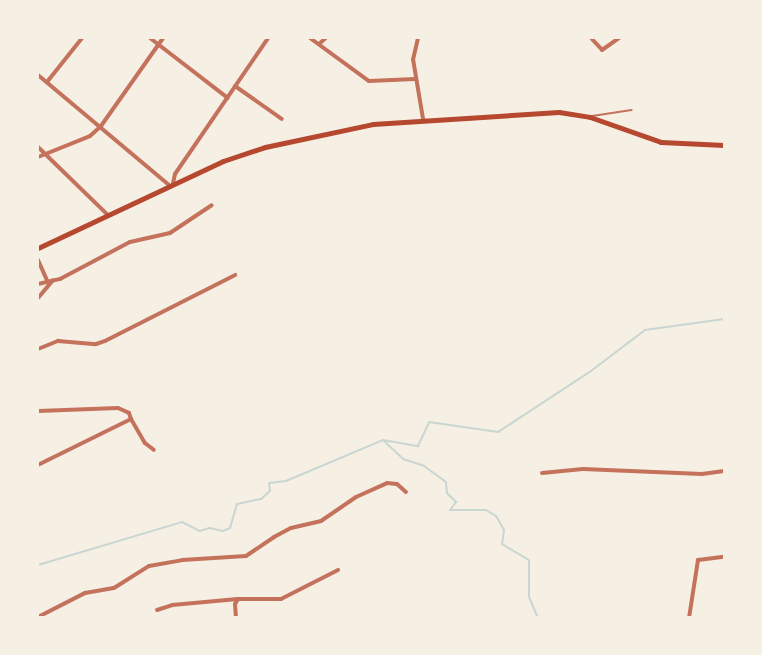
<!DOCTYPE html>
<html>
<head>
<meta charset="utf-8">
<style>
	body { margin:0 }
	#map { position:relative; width:762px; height:655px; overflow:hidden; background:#f6efe4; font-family:Cabin,sans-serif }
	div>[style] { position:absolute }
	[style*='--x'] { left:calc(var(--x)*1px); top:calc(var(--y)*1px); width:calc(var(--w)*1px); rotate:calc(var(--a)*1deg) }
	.stream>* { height:2px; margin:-1px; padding:0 1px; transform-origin:1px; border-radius:1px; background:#c9d6d2 }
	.service>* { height:2px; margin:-1px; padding:0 1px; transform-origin:1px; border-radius:1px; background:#c5725c }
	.minor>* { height:4px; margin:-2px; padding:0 2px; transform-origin:2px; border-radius:2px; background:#c5725c }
	.secondary>* { height:5px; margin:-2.5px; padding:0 2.5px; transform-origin:2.5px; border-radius:2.5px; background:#b5482f }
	span { translate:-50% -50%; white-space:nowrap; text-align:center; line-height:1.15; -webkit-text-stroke:4px #f6efe4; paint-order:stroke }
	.frame { position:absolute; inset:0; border:39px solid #f6efe4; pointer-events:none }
</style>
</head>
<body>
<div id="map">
	<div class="stream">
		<div style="--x:384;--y:441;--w:26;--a:43"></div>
		<div style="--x:403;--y:459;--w:22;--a:18"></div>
		<div style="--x:424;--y:466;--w:27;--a:36"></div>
		<div style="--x:446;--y:482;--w:11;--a:85"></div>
		<div style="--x:447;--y:493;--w:13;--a:45"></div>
		<div style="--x:456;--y:502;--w:10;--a:127"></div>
		<div style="--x:450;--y:510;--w:36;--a:0"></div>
		<div style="--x:486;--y:510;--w:12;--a:31"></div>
		<div style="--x:496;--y:516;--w:16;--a:60"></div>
		<div style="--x:504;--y:530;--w:14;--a:98"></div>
		<div style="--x:502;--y:544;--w:31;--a:31"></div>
		<div style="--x:529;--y:560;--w:37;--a:90"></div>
		<div style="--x:529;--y:597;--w:23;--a:67"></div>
		<div style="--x:38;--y:565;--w:150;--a:-16.6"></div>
		<div style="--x:182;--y:522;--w:20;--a:27"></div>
		<div style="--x:200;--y:531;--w:10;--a:-17"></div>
		<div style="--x:210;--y:528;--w:13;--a:13"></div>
		<div style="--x:223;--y:531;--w:8;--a:-23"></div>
		<div style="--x:230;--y:528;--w:25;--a:-74"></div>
		<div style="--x:237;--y:504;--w:25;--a:-12"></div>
		<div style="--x:261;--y:499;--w:12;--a:-42"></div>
		<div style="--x:270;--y:491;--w:8;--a:-97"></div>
		<div style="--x:269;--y:483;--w:17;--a:-7"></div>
		<div style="--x:286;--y:481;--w:105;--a:-22.9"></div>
		<div style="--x:383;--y:440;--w:36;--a:10"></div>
		<div style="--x:418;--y:446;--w:26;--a:-65"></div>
		<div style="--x:429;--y:422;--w:70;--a:8.2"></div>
		<div style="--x:498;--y:432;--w:111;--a:-33.3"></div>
		<div style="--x:591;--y:371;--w:68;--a:-37.2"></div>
		<div style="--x:645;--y:330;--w:80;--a:-7.9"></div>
	</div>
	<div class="service">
		<div style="--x:592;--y:116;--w:40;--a:-8.5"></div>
	</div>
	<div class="minor">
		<div style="--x:150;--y:38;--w:98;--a:37.6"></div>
		<div style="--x:310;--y:38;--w:73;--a:36.1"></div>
		<div style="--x:369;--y:81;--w:46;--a:-2.5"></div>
		<div style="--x:418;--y:38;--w:22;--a:103"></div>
		<div style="--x:413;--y:59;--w:61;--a:80.5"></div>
		<div style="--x:591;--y:38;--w:16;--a:47"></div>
		<div style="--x:602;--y:50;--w:21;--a:-35"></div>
		<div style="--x:319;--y:44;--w:9;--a:-41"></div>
		<div style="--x:38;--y:75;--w:171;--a:40"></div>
		<div style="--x:47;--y:82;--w:56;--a:-51.5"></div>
		<div style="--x:235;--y:86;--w:57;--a:35.1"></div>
		<div style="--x:38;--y:147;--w:98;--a:44.2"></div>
		<div style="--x:38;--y:157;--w:56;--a:-22"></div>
		<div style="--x:90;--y:136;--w:15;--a:-42"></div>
		<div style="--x:101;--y:126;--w:108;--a:-54.8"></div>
		<div style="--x:173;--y:183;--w:9;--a:-77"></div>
		<div style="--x:175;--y:174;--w:165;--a:-55.6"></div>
		<div style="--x:38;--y:260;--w:22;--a:66"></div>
		<div style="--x:38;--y:284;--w:23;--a:-13"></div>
		<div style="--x:60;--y:279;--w:79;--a:-27.9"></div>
		<div style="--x:130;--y:242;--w:41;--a:-12.7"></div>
		<div style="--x:170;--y:233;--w:50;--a:-33.7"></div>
		<div style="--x:38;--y:298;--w:23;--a:-50"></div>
		<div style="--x:38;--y:349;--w:22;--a:-22"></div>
		<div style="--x:58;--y:341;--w:38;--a:5"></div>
		<div style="--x:96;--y:344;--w:9;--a:-18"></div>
		<div style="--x:105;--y:341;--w:146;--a:-26.9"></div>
		<div style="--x:38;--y:411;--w:80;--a:-2.1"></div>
		<div style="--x:118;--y:408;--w:12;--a:24"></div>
		<div style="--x:129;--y:413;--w:6;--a:72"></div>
		<div style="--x:131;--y:419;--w:104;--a:153.7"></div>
		<div style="--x:131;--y:419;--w:28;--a:60"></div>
		<div style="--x:145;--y:443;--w:11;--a:38"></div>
		<div style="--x:542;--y:473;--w:41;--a:-5.6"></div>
		<div style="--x:583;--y:469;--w:119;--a:2.4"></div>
		<div style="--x:702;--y:474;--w:22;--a:-8"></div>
		<div style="--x:157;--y:610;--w:16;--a:-18"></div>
		<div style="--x:172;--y:605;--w:66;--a:-5.2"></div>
		<div style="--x:38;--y:617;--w:53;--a:-27.1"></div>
		<div style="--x:85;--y:593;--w:29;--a:-10"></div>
		<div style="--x:114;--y:588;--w:41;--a:-32.2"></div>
		<div style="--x:149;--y:566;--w:34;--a:-10"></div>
		<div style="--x:182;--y:560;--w:64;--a:-3.6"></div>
		<div style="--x:246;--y:556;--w:34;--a:-34"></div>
		<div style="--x:274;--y:537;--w:19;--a:-28"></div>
		<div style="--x:291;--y:528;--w:31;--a:-13"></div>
		<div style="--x:321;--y:521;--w:42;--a:-34.4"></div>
		<div style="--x:356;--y:497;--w:34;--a:-24"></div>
		<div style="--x:387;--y:483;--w:10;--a:6"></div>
		<div style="--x:397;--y:484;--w:12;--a:42"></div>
		<div style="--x:236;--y:618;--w:14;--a:-94"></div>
		<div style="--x:235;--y:604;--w:6;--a:-59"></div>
		<div style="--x:238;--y:599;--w:43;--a:0"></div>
		<div style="--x:281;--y:599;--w:64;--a:-27"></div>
		<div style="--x:689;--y:618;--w:59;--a:-81.2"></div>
		<div style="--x:698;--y:560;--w:26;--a:-7"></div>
	</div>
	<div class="secondary">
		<div style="--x:38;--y:248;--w:204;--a:-25.2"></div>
		<div style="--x:223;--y:161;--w:44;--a:-18.4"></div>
		<div style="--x:265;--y:147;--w:110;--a:-12"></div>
		<div style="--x:373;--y:124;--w:186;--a:-3.7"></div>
		<div style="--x:559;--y:112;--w:31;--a:9"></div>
		<div style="--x:590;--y:117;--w:75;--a:19.4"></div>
		<div style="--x:661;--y:142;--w:63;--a:2.7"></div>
	</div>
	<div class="frame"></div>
</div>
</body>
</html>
